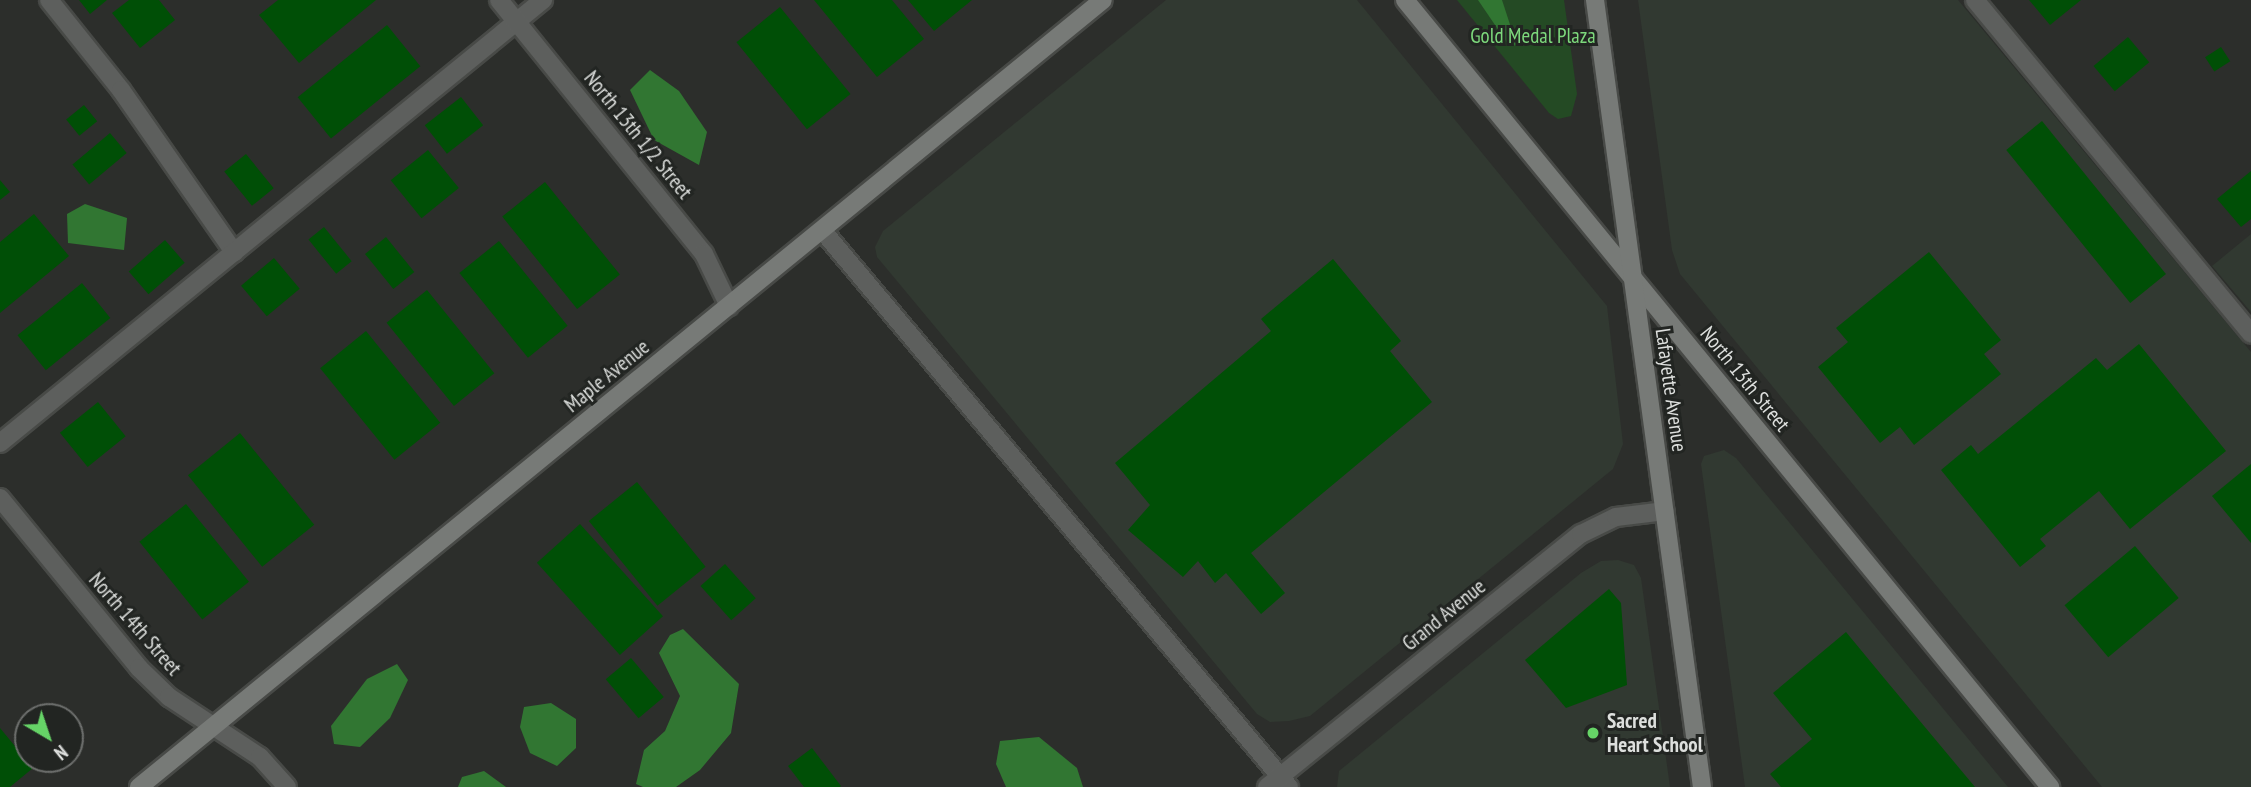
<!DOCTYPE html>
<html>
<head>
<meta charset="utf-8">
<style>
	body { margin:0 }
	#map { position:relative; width:2251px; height:787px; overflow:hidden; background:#2c2e2b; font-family:"PT Sans Narrow",sans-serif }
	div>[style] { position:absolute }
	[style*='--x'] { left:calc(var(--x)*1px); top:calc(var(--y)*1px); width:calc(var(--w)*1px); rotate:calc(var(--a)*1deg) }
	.built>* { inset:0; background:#313931 }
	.green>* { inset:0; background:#244a24 }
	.forest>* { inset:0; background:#317632 }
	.building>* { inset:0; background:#004f06; transform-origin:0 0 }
	.roads { filter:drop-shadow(2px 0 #484a47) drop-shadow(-2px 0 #484a47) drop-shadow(0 2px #484a47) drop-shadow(0 -2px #484a47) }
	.lane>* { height:18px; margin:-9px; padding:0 9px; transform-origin:9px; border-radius:9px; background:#5d5f5d }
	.street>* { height:18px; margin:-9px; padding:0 9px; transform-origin:9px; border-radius:9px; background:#5d5f5d }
	.secondary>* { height:18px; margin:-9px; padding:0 9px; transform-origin:9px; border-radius:9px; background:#777a77 }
	.dots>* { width:19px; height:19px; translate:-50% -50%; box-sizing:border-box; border:4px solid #222522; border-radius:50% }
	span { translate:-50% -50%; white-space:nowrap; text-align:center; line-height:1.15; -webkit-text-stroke:6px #222522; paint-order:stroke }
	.park-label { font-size:21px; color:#7dd87c }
	.street-label { font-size:21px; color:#dddfdd }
	.poi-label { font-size:21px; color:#dddfdd; font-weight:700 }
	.left { translate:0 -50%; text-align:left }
	.north { position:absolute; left:14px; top:703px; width:70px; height:70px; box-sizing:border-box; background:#222522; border:2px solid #6d6f6d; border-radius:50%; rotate:141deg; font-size:19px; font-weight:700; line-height:28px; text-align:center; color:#dddfdd }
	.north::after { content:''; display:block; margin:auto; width:24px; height:32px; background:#66d467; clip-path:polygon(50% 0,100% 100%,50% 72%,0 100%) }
</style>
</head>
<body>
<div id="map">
	<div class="built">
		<div style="clip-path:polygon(1166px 0,1357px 0,1607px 306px,1623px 444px,1613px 469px,1310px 716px,1289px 721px,1270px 722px,1257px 714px,877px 257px,875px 247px,883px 231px)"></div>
		<div style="clip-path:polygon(1638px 0,1958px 0,2251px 352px,2251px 787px,2102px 787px,1680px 274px,1672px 250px)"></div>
		<div style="clip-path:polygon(2251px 234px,2251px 312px,2212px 266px)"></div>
		<div style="clip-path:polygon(1724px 450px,1736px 458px,2008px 787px,1745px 787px,1701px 464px,1704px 456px)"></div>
		<div style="clip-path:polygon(1618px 560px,1634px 565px,1641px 578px,1670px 787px,1337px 787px,1339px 771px,1581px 573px,1601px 561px)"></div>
	</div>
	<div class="green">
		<div style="clip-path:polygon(1457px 0,1564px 0,1577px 94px,1571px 116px,1558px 119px,1549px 113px)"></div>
	</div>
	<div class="forest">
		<div style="clip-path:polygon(1478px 0,1502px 0,1517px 46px,1508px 44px)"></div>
		<div style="clip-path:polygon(650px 70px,679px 91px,707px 132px,699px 165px,654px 140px,630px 90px)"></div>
		<div style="clip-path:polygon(85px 204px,127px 218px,124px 250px,68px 243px,67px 214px)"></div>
		<div style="clip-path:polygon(683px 629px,739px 684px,731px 733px,700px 770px,676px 787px,643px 787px,636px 784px,644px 750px,665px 731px,680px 696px,659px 653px,670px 635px)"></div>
		<div style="clip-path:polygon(397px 664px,408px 680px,390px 718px,360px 747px,334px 744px,331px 726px,367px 679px)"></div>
		<div style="clip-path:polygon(551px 703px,576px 719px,576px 748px,557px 766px,530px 753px,520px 727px,524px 707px)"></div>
		<div style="clip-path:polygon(1039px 737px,1077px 768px,1083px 787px,1006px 787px,996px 764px,1000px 741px)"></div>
		<div style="clip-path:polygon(484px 771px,506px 787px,458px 787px,462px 777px)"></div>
	</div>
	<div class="building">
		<div style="clip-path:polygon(79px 0,107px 0,90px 14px)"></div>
		<div style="clip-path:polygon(129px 0,159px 0,175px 20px,140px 48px,112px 13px)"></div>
		<div style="clip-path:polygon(278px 0,376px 0,299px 63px,259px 15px)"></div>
		<div style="clip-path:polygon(814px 0,892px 0,924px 39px,877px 77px)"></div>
		<div style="clip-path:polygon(908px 0,972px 0,934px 31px)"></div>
		<div style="clip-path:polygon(2029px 0,2081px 0,2050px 25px)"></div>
		<div style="left:780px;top:7px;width:112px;height:56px;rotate:51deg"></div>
		<div style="left:387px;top:25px;width:53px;height:115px;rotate:51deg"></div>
		<div style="left:2128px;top:37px;width:33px;height:45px;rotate:50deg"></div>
		<div style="left:2221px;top:47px;width:17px;height:19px;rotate:57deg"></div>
		<div style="left:461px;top:97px;width:36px;height:46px;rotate:52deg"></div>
		<div style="left:84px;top:105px;width:21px;height:23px;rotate:51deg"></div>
		<div style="left:2042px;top:121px;width:197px;height:46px;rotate:51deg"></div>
		<div style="left:110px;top:133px;width:26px;height:49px;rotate:50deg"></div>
		<div style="left:428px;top:150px;width:49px;height:48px;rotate:51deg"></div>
		<div style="left:246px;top:154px;width:44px;height:28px;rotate:51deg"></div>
		<div style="clip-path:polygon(2251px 171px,2251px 219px,2241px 227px,2217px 199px)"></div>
		<div style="clip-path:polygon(0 180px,10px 192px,0 200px)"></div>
		<div style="left:545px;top:182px;width:119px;height:55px;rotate:51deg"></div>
		<div style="clip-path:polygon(34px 214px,69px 256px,0 313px,0 242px)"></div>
		<div style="left:324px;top:227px;width:44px;height:20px;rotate:51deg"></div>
		<div style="left:386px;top:237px;width:45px;height:27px;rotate:51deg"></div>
		<div style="left:165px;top:240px;width:30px;height:48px;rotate:49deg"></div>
		<div style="left:499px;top:241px;width:109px;height:51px;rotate:51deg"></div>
		<div style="clip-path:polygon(1929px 252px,2001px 340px,1984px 354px,2001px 374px,1914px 445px,1900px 427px,1880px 443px,1818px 367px,1848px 342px,1836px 328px)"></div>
		<div style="left:274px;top:258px;width:40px;height:43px;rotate:50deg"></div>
		<div style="clip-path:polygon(1333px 259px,1401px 341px,1390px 351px,1432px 402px,1251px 553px,1285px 593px,1261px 614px,1226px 573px,1215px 583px,1198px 561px,1183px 577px,1128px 530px,1150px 505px,1115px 463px,1271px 331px,1261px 319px)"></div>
		<div style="left:82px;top:283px;width:45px;height:83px;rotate:51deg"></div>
		<div style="left:427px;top:290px;width:107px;height:52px;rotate:51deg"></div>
		<div style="left:366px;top:331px;width:118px;height:59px;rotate:51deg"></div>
		<div style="clip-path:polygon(2139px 344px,2226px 451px,2130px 529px,2099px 491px,2040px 539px,2046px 546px,2020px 567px,1941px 470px,1971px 445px,1978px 454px,2096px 358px,2107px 370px)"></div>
		<div style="left:98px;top:402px;width:44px;height:49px;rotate:51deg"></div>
		<div style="left:240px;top:433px;width:118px;height:67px;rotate:51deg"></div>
		<div style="clip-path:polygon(2251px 464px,2251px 543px,2212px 496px)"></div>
		<div style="left:637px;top:482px;width:109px;height:62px;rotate:51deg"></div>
		<div style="left:186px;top:504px;width:100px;height:60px;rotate:51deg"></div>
		<div style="left:580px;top:524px;width:124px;height:58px;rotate:48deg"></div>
		<div style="left:2135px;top:546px;width:68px;height:92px;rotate:50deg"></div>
		<div style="left:725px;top:564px;width:46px;height:33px;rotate:48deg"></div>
		<div style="clip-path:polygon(1609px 589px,1621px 603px,1627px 685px,1566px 708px,1525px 660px)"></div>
		<div style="clip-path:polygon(1846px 632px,1884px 678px,1975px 787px,1781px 787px,1770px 774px,1812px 739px,1773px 693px)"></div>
		<div style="left:631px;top:658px;width:51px;height:33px;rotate:50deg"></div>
		<div style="clip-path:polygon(0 728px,33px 768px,10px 787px,0 787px)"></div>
		<div style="clip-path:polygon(812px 748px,841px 786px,840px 787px,804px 787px,788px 766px)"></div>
	</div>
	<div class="roads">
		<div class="lane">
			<div style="--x:49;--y:0;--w:115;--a:51.3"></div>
			<div style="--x:121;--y:90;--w:198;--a:55.1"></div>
			<div style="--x:1975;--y:0;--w:433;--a:50.4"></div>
			<div style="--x:822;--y:230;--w:727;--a:50.02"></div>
			<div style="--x:0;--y:443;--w:701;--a:-39.21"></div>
		</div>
		<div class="street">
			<div style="--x:499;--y:0;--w:326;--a:51.1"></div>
			<div style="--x:704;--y:254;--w:58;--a:64.3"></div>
			<div style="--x:0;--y:498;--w:220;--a:50.7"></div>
			<div style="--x:139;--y:668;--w:42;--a:44"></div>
			<div style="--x:169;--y:697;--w:109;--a:33.4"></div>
			<div style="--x:260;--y:757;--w:40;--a:48"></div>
			<div style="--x:1267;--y:787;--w:403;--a:-38.9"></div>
			<div style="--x:1581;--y:534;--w:39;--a:-26"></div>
			<div style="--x:1616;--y:517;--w:49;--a:-7"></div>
		</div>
		<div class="secondary">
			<div style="--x:1405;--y:0;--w:1018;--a:50.66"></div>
			<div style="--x:1595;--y:0;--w:794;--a:82.26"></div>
			<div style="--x:139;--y:787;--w:1244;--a:-39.23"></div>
		</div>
	</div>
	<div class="dots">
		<div style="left:1593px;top:733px;background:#66d467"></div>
	</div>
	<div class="park-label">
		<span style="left:1533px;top:36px">Gold Medal Plaza</span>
	</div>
	<div class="street-label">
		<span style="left:638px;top:135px;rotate:51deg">North 13th 1/2 Street</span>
		<span style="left:607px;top:376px;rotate:-39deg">Maple Avenue</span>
		<span style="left:1745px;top:379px;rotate:51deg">North 13th Street</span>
		<span style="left:1671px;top:390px;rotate:82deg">Lafayette Avenue</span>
		<span style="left:1444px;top:615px;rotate:-39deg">Grand Avenue</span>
		<span style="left:135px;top:624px;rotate:49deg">North 14th Street</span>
	</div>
	<div class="poi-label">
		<span class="left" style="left:1607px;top:733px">Sacred<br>Heart School</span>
	</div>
	<div class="north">N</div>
</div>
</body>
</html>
